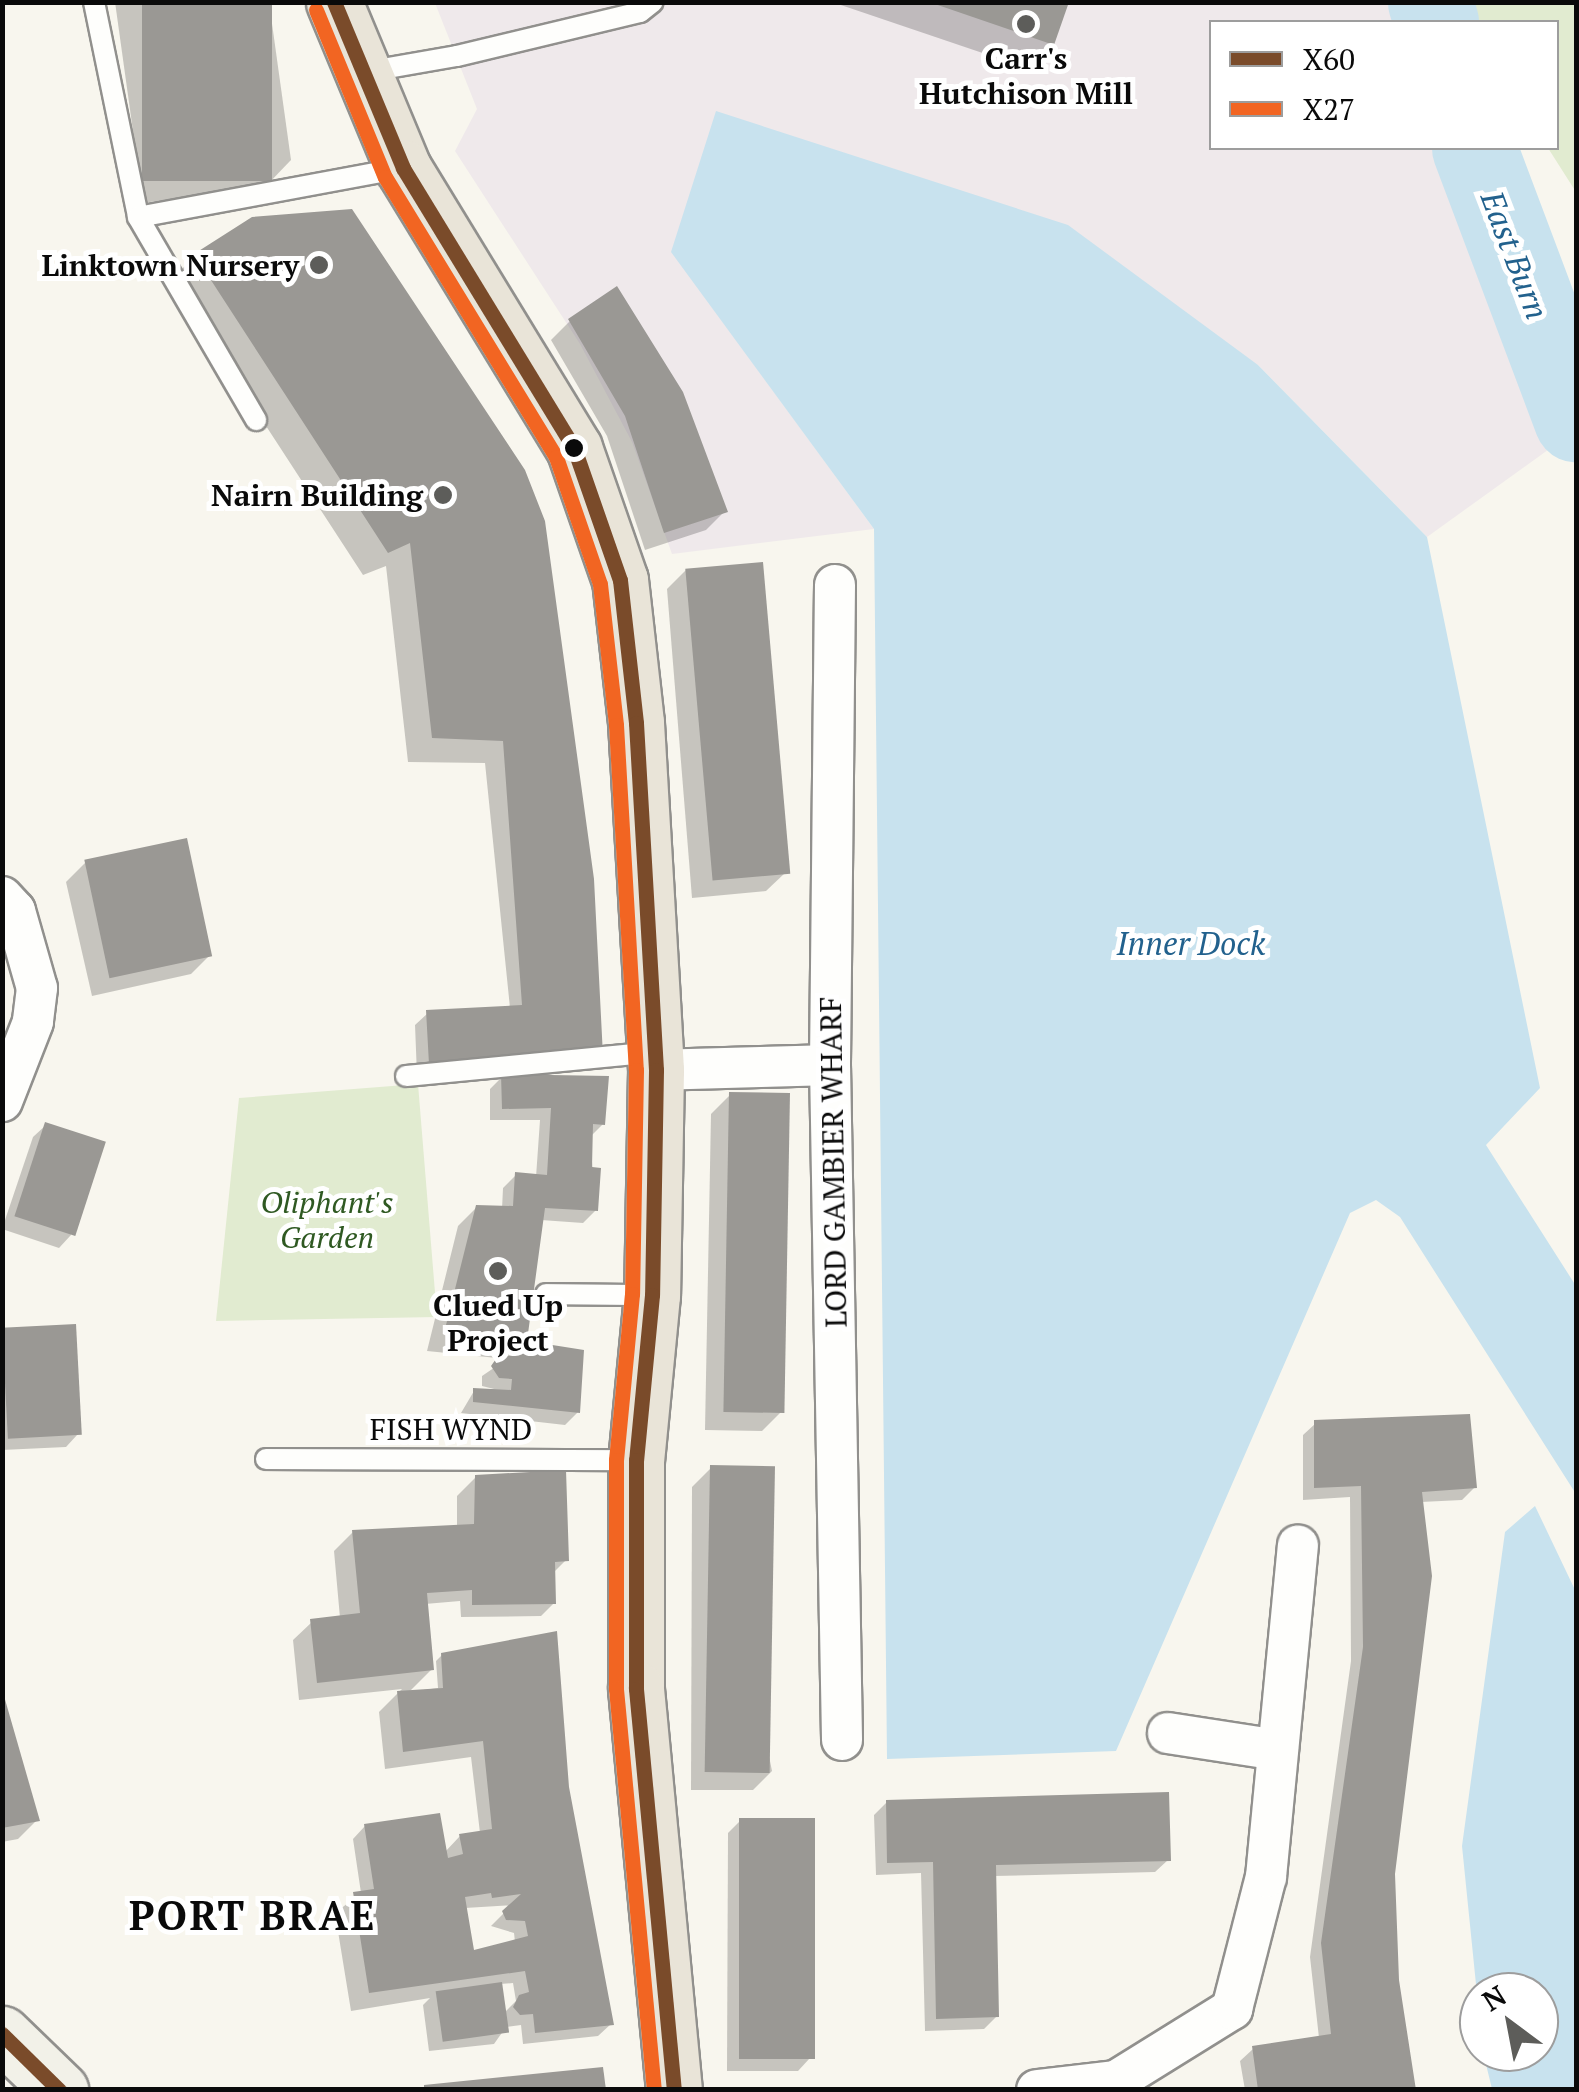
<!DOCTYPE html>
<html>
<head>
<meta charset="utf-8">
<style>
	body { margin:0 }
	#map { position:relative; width:1579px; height:2092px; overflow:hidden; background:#f8f6ee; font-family:"PT Serif",serif }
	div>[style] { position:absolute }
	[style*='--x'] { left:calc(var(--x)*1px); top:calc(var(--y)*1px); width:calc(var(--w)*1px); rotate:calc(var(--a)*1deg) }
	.industrial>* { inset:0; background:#efe9eb }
	.green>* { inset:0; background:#e1ebd0 }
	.water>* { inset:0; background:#c8e2ee }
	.shadow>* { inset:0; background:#0003 }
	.river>* { height:85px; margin:-42.5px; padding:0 42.5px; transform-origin:42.5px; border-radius:42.5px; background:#c8e2ee }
	.building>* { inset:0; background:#9a9894; transform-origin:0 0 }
	.roads { filter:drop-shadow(2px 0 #91908d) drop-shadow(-2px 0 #91908d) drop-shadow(0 2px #91908d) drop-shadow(0 -2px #91908d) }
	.lane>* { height:20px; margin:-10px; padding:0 10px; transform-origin:10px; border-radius:10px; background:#fefefc }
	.street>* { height:40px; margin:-20px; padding:0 20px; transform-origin:20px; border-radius:20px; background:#fefefc }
	.secondary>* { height:55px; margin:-27.5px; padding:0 27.5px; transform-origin:27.5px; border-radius:27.5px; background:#f2f1e8 }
	.primary>* { height:55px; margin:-27.5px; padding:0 27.5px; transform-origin:27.5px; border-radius:27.5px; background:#e9e4d8 }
	.bus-1>* { height:15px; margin:-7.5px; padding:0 7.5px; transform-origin:7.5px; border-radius:7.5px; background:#7a4b2a }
	.bus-2>* { height:15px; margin:-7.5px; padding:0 7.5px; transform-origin:7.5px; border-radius:7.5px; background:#f26522 }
	.dots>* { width:28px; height:28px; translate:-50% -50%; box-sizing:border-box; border:5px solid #fff; border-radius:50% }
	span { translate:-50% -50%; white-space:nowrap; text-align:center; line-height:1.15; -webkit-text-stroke:10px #fff; paint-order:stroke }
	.poi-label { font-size:30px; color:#0a0a0a; font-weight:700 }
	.right { translate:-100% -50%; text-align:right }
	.street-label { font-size:30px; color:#0a0a0a }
	.park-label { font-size:30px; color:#2f5922; font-style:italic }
	.water-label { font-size:32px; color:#22618d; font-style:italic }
	.district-label { font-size:40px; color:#0a0a0a; font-weight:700; letter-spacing:2.5px }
	.frame { position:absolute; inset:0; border:5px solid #0a0a0a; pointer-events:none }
	.legend { position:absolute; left:1209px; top:20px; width:350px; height:130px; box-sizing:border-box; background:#fff; border:2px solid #9d9d9d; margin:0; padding:12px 18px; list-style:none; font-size:30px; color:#0a0a0a }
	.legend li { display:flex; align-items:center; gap:20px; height:50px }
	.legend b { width:50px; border:2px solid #9d9d9d }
	.north { position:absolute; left:1459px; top:1972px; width:100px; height:100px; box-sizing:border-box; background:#fff; border:2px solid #9d9d9d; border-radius:50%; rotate:328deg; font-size:28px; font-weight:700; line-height:40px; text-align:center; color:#0a0a0a }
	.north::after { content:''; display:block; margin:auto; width:35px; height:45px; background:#5d5d5a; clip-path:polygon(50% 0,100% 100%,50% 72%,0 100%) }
</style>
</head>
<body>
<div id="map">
	<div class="industrial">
		<div style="clip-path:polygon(435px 3px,1392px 3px,1399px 22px,1212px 22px,1212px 148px,1444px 148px,1552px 447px,1427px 537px,1258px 365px,672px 252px,874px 529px,672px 554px,632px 442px,580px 344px,455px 151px,477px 109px)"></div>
	</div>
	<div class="green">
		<div style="clip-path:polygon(1464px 3px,1576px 3px,1576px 192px,1548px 148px,1556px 148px,1556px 22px,1468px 22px)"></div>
		<div style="clip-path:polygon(418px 1084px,437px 1317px,216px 1321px,239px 1098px)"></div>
	</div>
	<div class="water">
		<div style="clip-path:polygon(716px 111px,1068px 225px,1258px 365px,1427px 537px,1540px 1088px,1486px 1145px,1576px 1286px,1576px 1494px,1400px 1217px,1376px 1200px,1350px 1213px,1116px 1751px,887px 1759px,874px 529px,671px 252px)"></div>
		<div style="clip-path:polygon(1535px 1506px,1576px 1592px,1576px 2089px,1492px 2089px,1483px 2052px,1539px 2052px,1539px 1992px,1479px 1992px,1479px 2014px,1462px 1846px,1505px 1532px)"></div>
	</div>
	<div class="shadow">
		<div style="clip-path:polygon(115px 2px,269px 2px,291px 160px,267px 185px,143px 203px)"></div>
		<div style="clip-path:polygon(832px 2px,1066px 2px,1052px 44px,1027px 68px)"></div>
		<div style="clip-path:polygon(350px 211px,601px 1055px,417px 1076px,415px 1025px,428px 1013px,510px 1008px,485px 763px,408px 762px,386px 566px,363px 575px,171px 280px,195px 256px)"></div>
		<div style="clip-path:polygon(570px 321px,725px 511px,706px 530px,645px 550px,607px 436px,551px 340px)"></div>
		<div style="clip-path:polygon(686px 570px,785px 873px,766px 891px,692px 898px,667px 589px)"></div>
		<div style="clip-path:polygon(85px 863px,210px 955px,191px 974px,92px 996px,66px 882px)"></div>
		<div style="clip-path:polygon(502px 1077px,603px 1124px,590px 1137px,596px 1210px,583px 1223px,541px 1220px,525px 1340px,578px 1412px,565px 1425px,461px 1413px,474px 1391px,494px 1389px,482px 1386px,482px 1376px,507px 1359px,427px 1351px,458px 1226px,477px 1207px,502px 1209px,503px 1188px,516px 1175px,536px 1177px,540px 1120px,490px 1120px,490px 1089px)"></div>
		<div style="clip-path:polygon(730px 1095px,781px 1412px,762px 1431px,705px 1430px,711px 1114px)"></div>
		<div style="clip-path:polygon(46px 1125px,71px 1235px,59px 1248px,2px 1229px,33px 1137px)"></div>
		<div style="clip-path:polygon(2px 1329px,78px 1434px,66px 1447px,2px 1450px)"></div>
		<div style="clip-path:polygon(1316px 1423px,1475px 1487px,1462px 1500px,1421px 1502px,1392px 1874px,1396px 1981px,1413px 2090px,1245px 2090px,1240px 2061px,1253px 2049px,1319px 2038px,1310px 1957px,1351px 1661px,1350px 1497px,1303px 1500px,1303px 1435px)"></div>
		<div style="clip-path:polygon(711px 1468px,772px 1771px,753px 1790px,691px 1790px,692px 1487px)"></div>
		<div style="clip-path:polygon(evenodd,476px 1477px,566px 1560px,553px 1573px,554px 1603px,541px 1616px,461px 1617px,460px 1601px,425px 1604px,432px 1669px,409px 1692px,438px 1688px,436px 1661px,442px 1655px,567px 1788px,611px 2024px,598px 2036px,523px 2044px,521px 2025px,506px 2027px,494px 2044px,429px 2051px,423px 2005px,430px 1998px,351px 2011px,335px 1913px,361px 1893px,353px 1839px,365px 1826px,444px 1853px,460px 1836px,480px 1833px,471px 1757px,385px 1769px,379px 1712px,402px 1689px,299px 1700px,293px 1640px,312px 1622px,340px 1618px,334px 1551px,353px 1532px,457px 1528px,457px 1496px,476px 1477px,512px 1905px,491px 1926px,514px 1933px,515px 1942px,472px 1953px,465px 1908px,512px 1905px,476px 1477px,513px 1983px,516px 2001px,504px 2013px,500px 1984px,513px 1983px)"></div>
		<div style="clip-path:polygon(2px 1694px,37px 1820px,18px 1839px,2px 1842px)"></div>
		<div style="clip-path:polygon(887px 1802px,1168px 1860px,1155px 1872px,994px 1876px,997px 2016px,984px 2029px,925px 2031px,921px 1873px,876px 1875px,874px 1815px)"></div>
		<div style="clip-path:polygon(740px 1821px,810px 2058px,798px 2071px,727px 2071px,728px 1833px)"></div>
	</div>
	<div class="river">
		<div style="--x:1430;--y:2;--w:21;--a:73"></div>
		<div style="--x:1474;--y:148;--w:290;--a:69.4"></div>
	</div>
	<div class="building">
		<div style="left:142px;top:2px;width:130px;height:179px"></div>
		<div style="clip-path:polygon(929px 2px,1069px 2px,1054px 45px)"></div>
		<div style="clip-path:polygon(352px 209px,525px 470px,545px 521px,594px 879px,603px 1056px,429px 1064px,426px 1010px,522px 1005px,503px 741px,432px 738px,410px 543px,388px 553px,194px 254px,252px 217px)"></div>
		<div style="clip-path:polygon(617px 286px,683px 392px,728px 512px,664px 533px,625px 416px,568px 319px)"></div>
		<div style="left:763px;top:562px;width:313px;height:78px;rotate:85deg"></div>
		<div style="left:187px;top:838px;width:121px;height:105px;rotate:78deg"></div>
		<div style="clip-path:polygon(501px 1074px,609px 1076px,605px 1125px,593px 1124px,592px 1167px,601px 1168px,598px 1211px,545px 1208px,527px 1341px,584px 1350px,580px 1413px,473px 1402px,473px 1388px,511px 1390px,512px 1379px,499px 1378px,491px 1366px,498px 1356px,514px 1356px,514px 1340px,444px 1333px,476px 1205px,513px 1206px,515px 1172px,547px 1175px,551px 1108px,502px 1109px)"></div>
		<div style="left:729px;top:1092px;width:61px;height:320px;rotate:1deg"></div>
		<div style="left:45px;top:1122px;width:64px;height:99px;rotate:18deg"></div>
		<div style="left:76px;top:1324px;width:111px;height:74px;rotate:87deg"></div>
		<div style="clip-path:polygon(1470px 1414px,1477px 1488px,1422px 1492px,1432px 1576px,1395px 1874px,1399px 1980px,1416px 2090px,1258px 2090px,1252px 2046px,1331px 2034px,1321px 1943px,1363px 1647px,1361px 1486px,1314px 1488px,1314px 1420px)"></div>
		<div style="left:710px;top:1465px;width:65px;height:307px;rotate:1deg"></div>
		<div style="clip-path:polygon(566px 1470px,569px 1561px,555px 1562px,556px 1604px,472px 1605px,472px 1590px,427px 1593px,434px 1670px,317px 1683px,310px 1619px,360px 1613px,352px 1530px,474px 1524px,475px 1475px)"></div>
		<div style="clip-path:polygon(evenodd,557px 1631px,569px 1787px,614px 2025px,535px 2033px,533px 2014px,520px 2015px,513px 2007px,519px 1995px,529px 1992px,525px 1971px,369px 1993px,353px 1892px,374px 1889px,364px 1824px,440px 1813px,448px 1858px,463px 1854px,459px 1834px,492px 1829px,483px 1741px,403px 1752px,397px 1691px,443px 1688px,441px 1653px,557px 1631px,491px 1893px,492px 1898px,521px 1894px,502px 1911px,506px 1920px,525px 1921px,528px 1936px,474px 1950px,465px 1897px,491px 1893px)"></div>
		<div style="clip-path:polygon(2px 1689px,40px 1821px,2px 1828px)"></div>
		<div style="clip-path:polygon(1169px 1792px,1171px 1861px,996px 1865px,999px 2017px,936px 2019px,933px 1862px,887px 1863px,886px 1800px)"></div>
		<div style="left:739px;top:1818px;width:76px;height:241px"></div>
		<div style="left:502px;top:1982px;width:51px;height:67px;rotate:82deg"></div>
		<div style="clip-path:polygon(603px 2067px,606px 2090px,424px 2090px,424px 2085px)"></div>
	</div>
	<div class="roads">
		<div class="lane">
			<div style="--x:94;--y:2;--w:219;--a:78.4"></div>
			<div style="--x:138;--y:217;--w:235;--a:59.8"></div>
			<div style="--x:365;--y:72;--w:93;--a:-9.9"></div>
			<div style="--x:457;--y:56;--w:188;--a:-13.5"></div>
			<div style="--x:640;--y:12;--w:16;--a:-38"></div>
			<div style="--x:138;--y:217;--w:269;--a:-10.5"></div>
			<div style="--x:406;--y:1076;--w:248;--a:-5.5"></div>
			<div style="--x:546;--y:1294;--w:104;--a:0.6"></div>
			<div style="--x:266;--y:1459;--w:368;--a:0.2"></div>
		</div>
		<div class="street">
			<div style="--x:835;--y:585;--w:480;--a:90.6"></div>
			<div style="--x:830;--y:1065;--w:675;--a:88.98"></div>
			<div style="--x:2;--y:897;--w:19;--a:47"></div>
			<div style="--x:15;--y:911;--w:80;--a:74.1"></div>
			<div style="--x:37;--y:988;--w:34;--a:97"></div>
			<div style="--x:33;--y:1022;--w:85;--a:111.4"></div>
			<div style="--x:656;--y:1070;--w:174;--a:-1.6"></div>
			<div style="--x:1168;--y:1733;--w:111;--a:8.8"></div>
			<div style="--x:1037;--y:2090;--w:80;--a:-6.5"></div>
			<div style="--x:1116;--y:2081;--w:137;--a:-31.8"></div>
			<div style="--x:1232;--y:2009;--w:136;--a:-75.6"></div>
			<div style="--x:1266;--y:1877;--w:333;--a:-84.5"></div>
		</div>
		<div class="secondary">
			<div style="--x:2;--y:2034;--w:81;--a:44"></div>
		</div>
		<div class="primary">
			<div style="--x:334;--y:2;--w:180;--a:67.4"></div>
			<div style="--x:403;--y:168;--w:328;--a:58.6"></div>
			<div style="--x:574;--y:448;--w:140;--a:70.8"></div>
			<div style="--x:620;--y:580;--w:144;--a:83.6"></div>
			<div style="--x:636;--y:723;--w:348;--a:86.7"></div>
			<div style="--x:656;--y:1070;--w:225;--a:91"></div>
			<div style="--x:652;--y:1295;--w:166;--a:95.5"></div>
			<div style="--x:636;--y:1460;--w:229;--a:90"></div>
			<div style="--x:636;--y:1689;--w:403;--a:84.6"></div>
		</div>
	</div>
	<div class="bus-1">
		<div style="--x:334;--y:2;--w:180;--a:67.4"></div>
		<div style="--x:403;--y:168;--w:328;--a:58.6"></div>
		<div style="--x:574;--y:448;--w:140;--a:70.8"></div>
		<div style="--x:620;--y:580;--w:144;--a:83.6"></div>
		<div style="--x:636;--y:723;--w:348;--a:86.7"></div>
		<div style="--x:656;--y:1070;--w:225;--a:91"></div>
		<div style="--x:652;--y:1295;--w:166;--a:95.5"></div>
		<div style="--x:636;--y:1460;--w:229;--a:90"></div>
		<div style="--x:636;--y:1689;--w:403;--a:84.6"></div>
		<div style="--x:2;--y:2034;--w:80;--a:44.5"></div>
	</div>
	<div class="bus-2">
		<div style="--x:316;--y:10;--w:181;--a:67.6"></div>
		<div style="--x:385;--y:177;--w:328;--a:58.6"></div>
		<div style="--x:556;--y:457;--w:134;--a:70.9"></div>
		<div style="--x:600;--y:584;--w:142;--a:83.5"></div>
		<div style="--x:616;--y:725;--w:346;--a:86.7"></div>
		<div style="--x:636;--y:1070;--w:224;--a:91"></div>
		<div style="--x:632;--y:1294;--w:167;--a:95.5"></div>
		<div style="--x:616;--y:1460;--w:229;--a:90"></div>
		<div style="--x:616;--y:1689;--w:403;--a:84.6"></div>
	</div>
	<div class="dots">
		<div style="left:1026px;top:24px;background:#5d5d5a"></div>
		<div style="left:319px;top:265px;background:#5d5d5a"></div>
		<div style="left:574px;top:448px;background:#0a0a0a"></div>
		<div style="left:443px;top:495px;background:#5d5d5a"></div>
		<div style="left:498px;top:1271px;background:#5d5d5a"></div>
	</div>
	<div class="poi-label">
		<span style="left:1026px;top:75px">Carr's<br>Hutchison Mill</span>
		<span class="right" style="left:299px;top:265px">Linktown Nursery</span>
		<span class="right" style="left:423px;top:495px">Nairn Building</span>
		<span style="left:498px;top:1322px">Clued Up<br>Project</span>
	</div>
	<div class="street-label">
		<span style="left:833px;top:1162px;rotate:-91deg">LORD GAMBIER WHARF</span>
		<span style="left:451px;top:1429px">FISH WYND</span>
	</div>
	<div class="park-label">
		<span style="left:327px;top:1219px">Oliphant's<br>Garden</span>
	</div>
	<div class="water-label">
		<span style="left:1515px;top:255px;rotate:69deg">East Burn</span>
		<span style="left:1191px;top:943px">Inner Dock</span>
	</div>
	<div class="district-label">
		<span style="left:253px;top:1915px">PORT BRAE</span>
	</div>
	<div class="frame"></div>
	<ul class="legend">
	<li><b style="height:12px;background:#7a4b2a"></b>X60</li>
	<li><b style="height:12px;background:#f26522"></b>X27</li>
	</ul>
	<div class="north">N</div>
</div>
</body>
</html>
